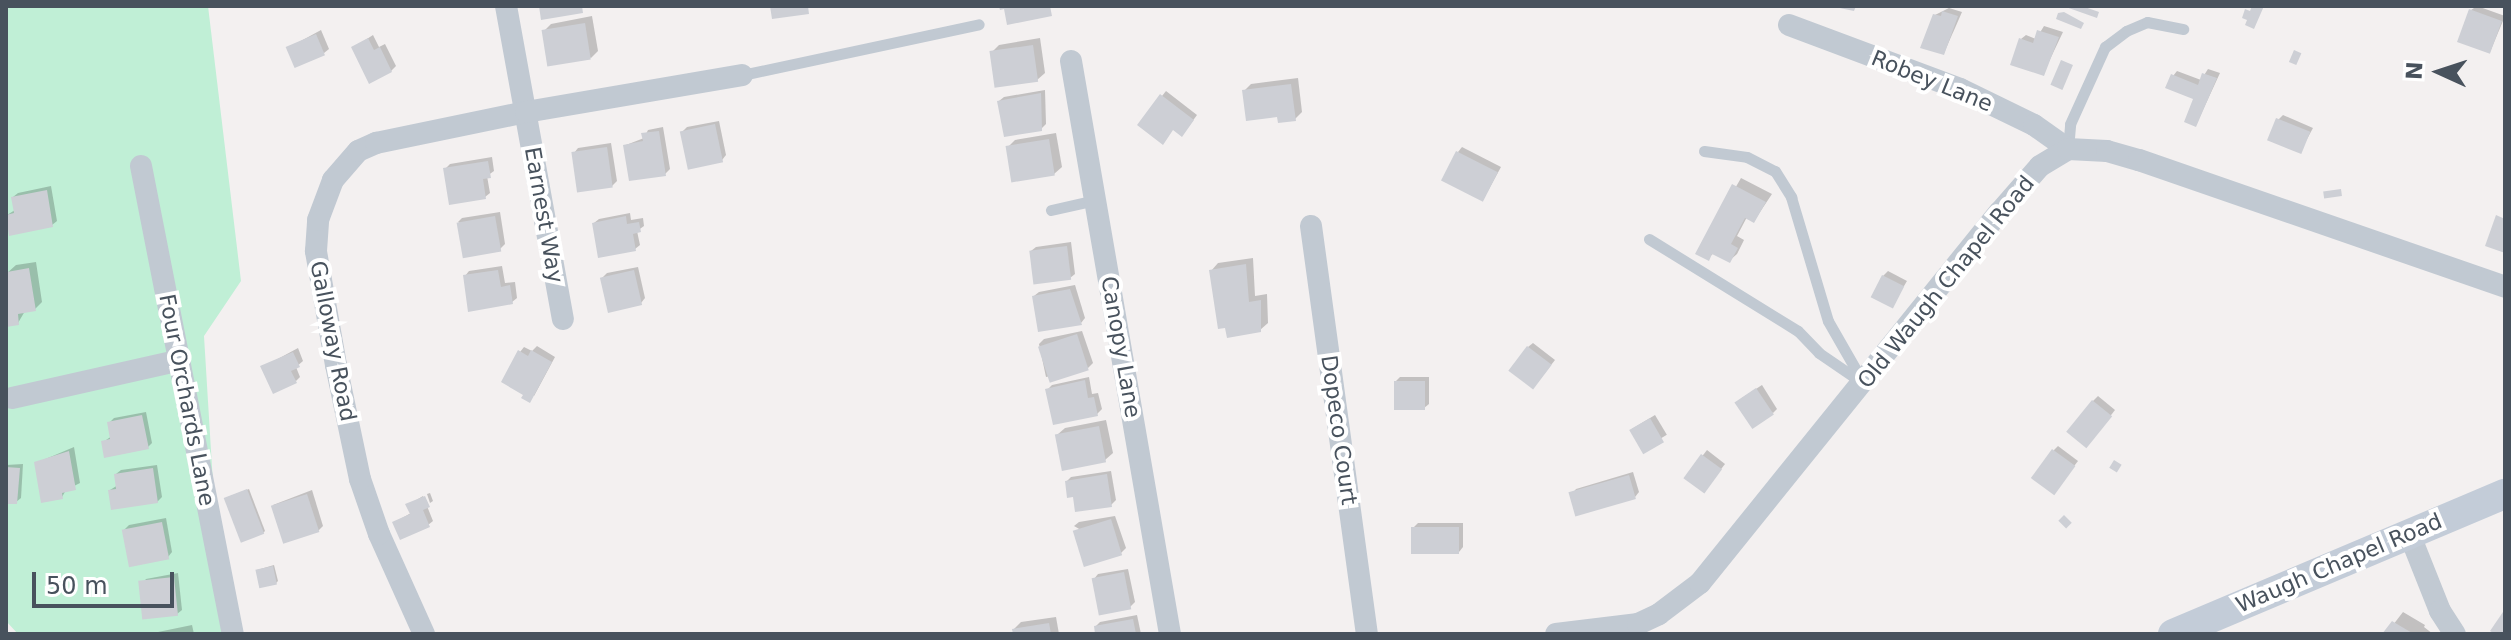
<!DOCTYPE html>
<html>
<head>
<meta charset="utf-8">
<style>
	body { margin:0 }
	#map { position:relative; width:2511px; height:640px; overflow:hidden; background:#f3f0f0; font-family:"DejaVu Sans",sans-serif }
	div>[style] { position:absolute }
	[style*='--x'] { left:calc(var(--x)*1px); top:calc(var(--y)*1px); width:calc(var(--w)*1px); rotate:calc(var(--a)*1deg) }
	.green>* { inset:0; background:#c0efd6 }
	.shadow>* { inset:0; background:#0003; transform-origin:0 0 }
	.building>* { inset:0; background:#cdcfd5; transform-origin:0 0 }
	.lane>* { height:11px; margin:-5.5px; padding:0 5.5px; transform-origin:5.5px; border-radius:5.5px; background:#c1c9d2 }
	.street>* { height:22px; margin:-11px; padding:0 11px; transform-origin:11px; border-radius:11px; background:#c1c9d2 }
	.secondary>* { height:30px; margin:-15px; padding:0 15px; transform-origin:15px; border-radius:15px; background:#c3ccd8 }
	span { translate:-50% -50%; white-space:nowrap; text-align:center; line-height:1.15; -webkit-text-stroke:8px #fff; paint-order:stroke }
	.street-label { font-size:22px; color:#48525d }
	.frame { position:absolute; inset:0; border:8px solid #48525d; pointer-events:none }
	.north { position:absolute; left:2399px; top:32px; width:80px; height:80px; -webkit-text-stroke:6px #fff; paint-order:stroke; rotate:273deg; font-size:22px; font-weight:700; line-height:32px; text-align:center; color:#48525d }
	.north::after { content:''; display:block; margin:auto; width:28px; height:36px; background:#48525d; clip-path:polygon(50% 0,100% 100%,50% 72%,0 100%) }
	.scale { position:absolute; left:32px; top:572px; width:142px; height:36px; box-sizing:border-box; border:4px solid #48525d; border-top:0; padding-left:10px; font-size:24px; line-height:28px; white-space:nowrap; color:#48525d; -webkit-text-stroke:6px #fff; paint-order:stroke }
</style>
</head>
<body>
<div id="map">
	<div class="green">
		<div style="clip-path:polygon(6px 6px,208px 6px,241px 281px,204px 336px,219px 581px,229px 634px,18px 634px,6px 621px)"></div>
	</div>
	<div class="shadow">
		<div style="clip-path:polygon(2477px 6px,2505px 16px,2490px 52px,2471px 10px)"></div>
		<div style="clip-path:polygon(1949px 8px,1962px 12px,1944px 53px,1935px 15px)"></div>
		<div style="clip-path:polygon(592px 16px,598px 51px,591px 58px,544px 31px,551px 24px)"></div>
		<div style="clip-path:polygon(2044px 26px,2063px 32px,2043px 74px,2021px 39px,2026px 35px,2036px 39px)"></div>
		<div style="clip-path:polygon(321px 30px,329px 49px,324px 53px,288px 48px)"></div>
		<div style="clip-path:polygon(373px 35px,379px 47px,385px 44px,396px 66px,391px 71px,353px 48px)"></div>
		<div style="clip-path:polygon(1040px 38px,1045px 73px,1037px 80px,992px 52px,999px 45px)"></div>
		<div style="clip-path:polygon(2208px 69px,2220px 73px,2196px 125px,2196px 98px,2173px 76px,2177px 71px,2201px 80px)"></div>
		<div style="clip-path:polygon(1298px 78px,1302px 112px,1295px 119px,1279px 115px,1244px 91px,1251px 84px)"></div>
		<div style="clip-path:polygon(1045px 90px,1046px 124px,1041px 129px,999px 101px,1004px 97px)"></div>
		<div style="clip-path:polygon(1166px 91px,1197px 115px,1186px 130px,1174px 128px,1162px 96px)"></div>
		<div style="clip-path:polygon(2283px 115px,2313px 128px,2300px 152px,2278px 120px)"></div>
		<div style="clip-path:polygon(719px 121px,726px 155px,722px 160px,682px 132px,687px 127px)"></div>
		<div style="clip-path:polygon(663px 127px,670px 169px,665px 174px,626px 145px,644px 138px,648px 130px)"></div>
		<div style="clip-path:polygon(1056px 133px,1062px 167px,1054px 174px,1008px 147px,1015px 140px)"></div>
		<div style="clip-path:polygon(611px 143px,617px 181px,612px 186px,574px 153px,578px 148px)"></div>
		<div style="clip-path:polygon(1462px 147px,1501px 167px,1483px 200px,1458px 152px)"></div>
		<div style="clip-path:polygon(492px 157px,494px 171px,487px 176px,490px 193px,485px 197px,445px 169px,450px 164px)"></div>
		<div style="clip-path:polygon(1741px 178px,1772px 194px,1754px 221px,1747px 217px,1737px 236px,1744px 240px,1737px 254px,1729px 261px,1714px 253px,1708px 258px,1698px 253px)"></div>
		<div style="clip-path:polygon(51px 186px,57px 221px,52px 225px,7px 215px,15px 210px,13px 197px,18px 193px)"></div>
		<div style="clip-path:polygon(500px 212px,505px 244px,500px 249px,458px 222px,462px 218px)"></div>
		<div style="clip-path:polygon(630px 213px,631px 220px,643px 218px,644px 226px,637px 231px,640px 245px,635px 249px,594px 223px,599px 219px)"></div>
		<div style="clip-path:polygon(1071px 242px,1075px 274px,1070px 278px,1031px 251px,1036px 247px)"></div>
		<div style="clip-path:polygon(1253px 258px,1255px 296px,1267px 294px,1268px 323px,1260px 330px,1211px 271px,1218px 263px)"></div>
		<div style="clip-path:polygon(36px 262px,42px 302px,35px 309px,25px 311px,18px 323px,6px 325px,6px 274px,16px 265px)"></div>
		<div style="clip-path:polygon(502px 266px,505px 283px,515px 282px,517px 298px,512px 302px,465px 276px,469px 271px)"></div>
		<div style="clip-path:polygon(638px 267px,645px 298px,641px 303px,602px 278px,607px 273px)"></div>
		<div style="clip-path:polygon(1888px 271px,1907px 281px,1892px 306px,1883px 276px)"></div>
		<div style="clip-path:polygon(1075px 285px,1085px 318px,1081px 323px,1034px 296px,1039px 292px)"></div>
		<div style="clip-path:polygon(1082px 331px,1093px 363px,1088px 368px,1046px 377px,1039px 344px,1044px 339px)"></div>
		<div style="clip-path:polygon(1533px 343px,1555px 360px,1537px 383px,1528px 347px)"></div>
		<div style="clip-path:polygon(537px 346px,555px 357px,534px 396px,520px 352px,524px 347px,532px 351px)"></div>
		<div style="clip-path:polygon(298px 348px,303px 361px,296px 367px,300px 377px,296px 381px,263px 367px)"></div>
		<div style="clip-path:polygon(1089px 377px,1092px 394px,1098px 393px,1102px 409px,1097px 414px,1048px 389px,1052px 385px)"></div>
		<div style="clip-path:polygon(1400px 377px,1429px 377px,1429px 404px,1424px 408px,1396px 381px)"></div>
		<div style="clip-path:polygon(1762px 385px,1777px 409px,1773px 413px,1742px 398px)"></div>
		<div style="clip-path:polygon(2098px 396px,2115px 410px,2091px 441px,2093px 401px)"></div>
		<div style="clip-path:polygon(146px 412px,152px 443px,148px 447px,103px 442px,112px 436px,109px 423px,114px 418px)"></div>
		<div style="left:1655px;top:415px;width:23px;height:28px;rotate:59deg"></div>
		<div style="clip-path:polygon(1106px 420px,1113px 453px,1105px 460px,1057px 435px,1065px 428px)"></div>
		<div style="clip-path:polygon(2058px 446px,2078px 461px,2057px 488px,2054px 450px)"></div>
		<div style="clip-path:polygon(74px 447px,80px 483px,66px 490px,62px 497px,36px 463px)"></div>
		<div style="clip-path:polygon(1707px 450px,1725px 464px,1708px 486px,1686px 477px)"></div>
		<div style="clip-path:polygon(23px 464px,21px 498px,16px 502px,6px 502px,6px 465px)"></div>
		<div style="clip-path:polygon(157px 465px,162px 497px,157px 502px,110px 490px,118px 485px,116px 474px,121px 470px)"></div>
		<div style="clip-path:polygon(1111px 471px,1116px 500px,1111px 505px,1074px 495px,1067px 481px,1071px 477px)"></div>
		<div style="clip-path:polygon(1633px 472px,1639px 492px,1635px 497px,1572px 494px,1576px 489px)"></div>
		<div style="clip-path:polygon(249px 489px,265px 531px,263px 533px,228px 497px)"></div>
		<div style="clip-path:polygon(312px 490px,323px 526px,318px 531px,273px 505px)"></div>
		<div style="clip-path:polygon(430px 493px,433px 501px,430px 503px,427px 494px)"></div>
		<div style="clip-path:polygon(423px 496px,433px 521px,428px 525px,395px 522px,411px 513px,408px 505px)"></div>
		<div style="clip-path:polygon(1115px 516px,1126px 548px,1121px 553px,1074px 526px,1079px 522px)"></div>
		<div style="clip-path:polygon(166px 518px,172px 552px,168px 557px,124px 530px,129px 525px)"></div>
		<div style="clip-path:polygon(1418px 523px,1463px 523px,1463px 547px,1459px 552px,1413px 528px)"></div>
		<div style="clip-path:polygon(274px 565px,278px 581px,276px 583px,257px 570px)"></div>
		<div style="clip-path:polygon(1128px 569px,1135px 602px,1130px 607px,1094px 579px,1098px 574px)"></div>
		<div style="clip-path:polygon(178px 573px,182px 610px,177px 614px,142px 584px,146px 579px)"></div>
		<div style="clip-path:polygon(2403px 612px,2425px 625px,2424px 627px,2433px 634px,2386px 634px)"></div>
		<div style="clip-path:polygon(1137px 615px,1141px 634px,1097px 634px,1096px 626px,1100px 622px)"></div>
		<div style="clip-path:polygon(1056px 617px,1059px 634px,1015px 634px,1014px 629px,1021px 622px)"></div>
		<div style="clip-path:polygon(192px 625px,194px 634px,156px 634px,158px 632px)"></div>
	</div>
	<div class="building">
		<div style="clip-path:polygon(539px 6px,582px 6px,583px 13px,541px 20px)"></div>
		<div style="clip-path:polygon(770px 6px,808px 6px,809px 14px,772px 19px)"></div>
		<div style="clip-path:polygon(999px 6px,1050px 6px,1052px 16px,1007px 25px,1004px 9px,1000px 10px)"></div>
		<div style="clip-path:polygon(1830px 6px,1856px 6px,1854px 11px)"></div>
		<div style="clip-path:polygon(2063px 6px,2082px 6px,2099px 12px,2097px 18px)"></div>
		<div style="clip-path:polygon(2252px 6px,2264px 6px,2254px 29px,2245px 25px,2247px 20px,2242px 18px,2245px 9px,2250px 11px)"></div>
		<div style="left:2469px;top:9px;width:35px;height:35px;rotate:20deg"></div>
		<div style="clip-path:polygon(1942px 11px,1958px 16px,1944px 55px,1920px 48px,1933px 14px,1941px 16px)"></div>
		<div style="clip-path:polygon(2064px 12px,2084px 23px,2081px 29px,2056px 19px,2058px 13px)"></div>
		<div style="left:585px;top:23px;width:37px;height:44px;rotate:81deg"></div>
		<div style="clip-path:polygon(2037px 30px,2059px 37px,2044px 76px,2010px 65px,2019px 38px,2033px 43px)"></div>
		<div style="left:316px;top:34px;width:23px;height:33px;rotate:67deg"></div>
		<div style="clip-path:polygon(368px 38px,374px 50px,380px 47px,392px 72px,369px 84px,351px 47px)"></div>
		<div style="left:1033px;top:45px;width:37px;height:44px;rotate:82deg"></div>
		<div style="left:2294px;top:50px;width:8px;height:13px;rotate:23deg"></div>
		<div style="left:2061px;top:60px;width:13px;height:27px;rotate:23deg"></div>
		<div style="clip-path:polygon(2202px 73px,2217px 78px,2196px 127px,2184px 122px,2193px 99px,2165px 88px,2171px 74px,2198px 85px)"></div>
		<div style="clip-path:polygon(1291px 84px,1296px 121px,1278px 123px,1277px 117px,1246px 121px,1242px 90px)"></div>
		<div style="clip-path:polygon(1041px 93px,1042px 131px,1004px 137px,997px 101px)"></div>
		<div style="clip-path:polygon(1160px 94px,1194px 120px,1182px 137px,1173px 130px,1163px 145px,1137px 125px)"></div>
		<div style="left:2276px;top:118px;width:37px;height:24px;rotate:22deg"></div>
		<div style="left:715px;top:124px;width:39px;height:36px;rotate:78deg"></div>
		<div style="clip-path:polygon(659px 131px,666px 176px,629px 181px,623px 145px,643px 141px,641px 133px)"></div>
		<div style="left:1049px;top:139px;width:37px;height:44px;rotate:81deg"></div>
		<div style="left:607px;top:147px;width:41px;height:36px;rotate:82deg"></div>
		<div style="left:1456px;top:151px;width:47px;height:33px;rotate:27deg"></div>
		<div style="clip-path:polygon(488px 161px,491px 178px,483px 179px,486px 199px,449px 205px,443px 168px)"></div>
		<div style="clip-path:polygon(1732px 184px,1766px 202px,1754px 223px,1745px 218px,1731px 244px,1738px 248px,1730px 263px,1712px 254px,1709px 261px,1695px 254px)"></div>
		<div style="left:2341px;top:189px;width:7px;height:18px;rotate:82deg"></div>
		<div style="clip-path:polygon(47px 190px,53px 227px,9px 236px,6px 215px,14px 213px,11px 197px)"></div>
		<div style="clip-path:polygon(2496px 215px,2505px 219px,2505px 253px,2485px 246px)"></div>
		<div style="left:495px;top:216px;width:36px;height:39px;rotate:80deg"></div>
		<div style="clip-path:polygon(626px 216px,627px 224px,639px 222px,641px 232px,633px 234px,636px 251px,598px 258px,592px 223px)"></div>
		<div style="left:1067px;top:246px;width:34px;height:38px;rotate:83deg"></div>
		<div style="clip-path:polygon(1246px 264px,1249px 302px,1261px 300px,1261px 332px,1227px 338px,1225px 328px,1218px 329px,1209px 270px)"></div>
		<div style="clip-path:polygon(29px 268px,36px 311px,18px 314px,19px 325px,6px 327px,7px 272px)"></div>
		<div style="clip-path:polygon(498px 270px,501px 287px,510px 285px,513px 304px,468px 312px,463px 275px)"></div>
		<div style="left:634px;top:270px;width:36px;height:35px;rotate:77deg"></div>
		<div style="left:1882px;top:275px;width:25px;height:25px;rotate:27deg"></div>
		<div style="clip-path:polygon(1070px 289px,1082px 325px,1038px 332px,1032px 296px)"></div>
		<div style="left:1077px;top:334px;width:38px;height:41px;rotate:72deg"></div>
		<div style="left:1527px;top:346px;width:31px;height:31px;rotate:37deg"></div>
		<div style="clip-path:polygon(518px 350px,528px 356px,531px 350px,552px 362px,530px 403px,521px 398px,523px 395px,501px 382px)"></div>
		<div style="clip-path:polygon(293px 352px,300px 367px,291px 371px,297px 383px,273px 394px,260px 366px)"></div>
		<div style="clip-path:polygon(1085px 380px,1088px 398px,1094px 397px,1098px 416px,1053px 425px,1045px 389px)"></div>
		<div style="left:1394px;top:381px;width:31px;height:29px"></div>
		<div style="left:1756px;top:388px;width:32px;height:26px;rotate:56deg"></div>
		<div style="left:2092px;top:400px;width:26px;height:41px;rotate:39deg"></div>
		<div style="clip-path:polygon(142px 415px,149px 449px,104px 458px,101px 441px,110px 439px,107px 422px)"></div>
		<div style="left:1650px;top:418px;width:28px;height:24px;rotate:60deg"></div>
		<div style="left:1099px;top:426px;width:37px;height:45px;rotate:79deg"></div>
		<div style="left:2052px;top:449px;width:29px;height:36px;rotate:36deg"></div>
		<div style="clip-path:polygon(69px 451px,76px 490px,62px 493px,63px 499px,41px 503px,34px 462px)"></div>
		<div style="left:1701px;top:454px;width:26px;height:30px;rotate:36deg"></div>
		<div style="left:2114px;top:460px;width:9px;height:9px;rotate:32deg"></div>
		<div style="clip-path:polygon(6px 467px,20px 468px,17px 504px,6px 504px)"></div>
		<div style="clip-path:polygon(153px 468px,158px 503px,111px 510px,108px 490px,116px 489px,114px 474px)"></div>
		<div style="clip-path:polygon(1107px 474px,1112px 507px,1075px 512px,1073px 497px,1067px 498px,1065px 481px)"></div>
		<div style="left:1629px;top:475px;width:25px;height:63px;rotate:74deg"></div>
		<div style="left:247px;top:489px;width:48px;height:25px;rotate:69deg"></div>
		<div style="left:307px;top:494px;width:40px;height:38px;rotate:72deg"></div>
		<div style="clip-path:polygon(425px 496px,430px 507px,423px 510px,430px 527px,400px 540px,392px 522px,410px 514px,405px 504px)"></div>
		<div style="left:2064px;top:515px;width:11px;height:8px;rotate:45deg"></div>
		<div style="left:1111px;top:519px;width:38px;height:40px;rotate:73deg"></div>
		<div style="left:162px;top:522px;width:38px;height:41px;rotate:79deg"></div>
		<div style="left:1411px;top:527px;width:48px;height:27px"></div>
		<div style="left:273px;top:566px;width:19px;height:18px;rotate:78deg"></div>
		<div style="left:1124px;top:572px;width:38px;height:33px;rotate:79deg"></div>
		<div style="left:174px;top:577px;width:39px;height:36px;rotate:84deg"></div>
		<div style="clip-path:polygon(2505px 609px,2505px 634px,2495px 634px,2490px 631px)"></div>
		<div style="clip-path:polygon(1133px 619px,1136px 634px,1095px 634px,1094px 626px)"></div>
		<div style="clip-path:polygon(2392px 621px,2402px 627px,2414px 634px,2382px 634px)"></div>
		<div style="clip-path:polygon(1049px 623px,1051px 634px,1013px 634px,1012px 629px)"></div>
	</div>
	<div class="lane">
		<div style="--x:742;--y:75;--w:242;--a:-12.1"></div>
		<div style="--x:2068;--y:149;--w:25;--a:-85"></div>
		<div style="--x:2070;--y:124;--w:85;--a:-65.6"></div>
		<div style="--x:2105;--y:47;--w:26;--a:-37"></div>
		<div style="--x:2126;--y:31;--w:23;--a:-23"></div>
		<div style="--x:2147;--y:22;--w:37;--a:11"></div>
		<div style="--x:1704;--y:151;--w:43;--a:7.9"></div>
		<div style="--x:1747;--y:157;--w:31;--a:27"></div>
		<div style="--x:1775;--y:171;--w:31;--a:58"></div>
		<div style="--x:1791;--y:197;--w:129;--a:73.4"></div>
		<div style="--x:1828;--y:321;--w:70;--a:60.2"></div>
		<div style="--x:1051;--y:210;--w:45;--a:-12.8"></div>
		<div style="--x:1649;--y:239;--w:175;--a:31.7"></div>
		<div style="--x:1798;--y:331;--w:30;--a:46"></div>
		<div style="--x:1819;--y:353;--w:50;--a:34.3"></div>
	</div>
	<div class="street">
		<div style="--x:506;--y:6;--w:318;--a:79.7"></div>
		<div style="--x:1789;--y:25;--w:183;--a:20.5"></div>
		<div style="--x:1960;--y:89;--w:82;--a:25.9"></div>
		<div style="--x:2034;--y:125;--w:42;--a:35.2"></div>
		<div style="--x:1071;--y:61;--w:581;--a:80.2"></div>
		<div style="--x:141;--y:166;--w:477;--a:78.9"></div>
		<div style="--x:1311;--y:226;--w:412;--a:82.2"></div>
		<div style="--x:12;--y:398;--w:172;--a:-12.7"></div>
		<div style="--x:2409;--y:533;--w:84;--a:68.3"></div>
		<div style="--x:2440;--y:611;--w:27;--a:57"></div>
		<div style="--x:424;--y:634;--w:110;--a:-114.2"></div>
		<div style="--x:379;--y:534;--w:58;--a:-109.1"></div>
		<div style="--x:360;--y:479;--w:116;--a:-101.9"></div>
		<div style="--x:336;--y:365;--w:116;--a:-100"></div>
		<div style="--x:316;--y:251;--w:31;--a:-86"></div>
		<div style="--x:318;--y:220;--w:43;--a:-69.4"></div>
		<div style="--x:333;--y:180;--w:38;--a:-49"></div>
		<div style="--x:358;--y:151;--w:20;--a:-24"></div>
		<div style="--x:376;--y:143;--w:153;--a:-11.7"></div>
		<div style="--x:526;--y:112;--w:219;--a:-9.7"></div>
		<div style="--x:1556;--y:634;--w:83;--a:-7"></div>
		<div style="--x:1638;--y:624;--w:23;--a:-25"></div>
		<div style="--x:1659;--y:614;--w:51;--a:-37.1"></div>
		<div style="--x:1700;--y:583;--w:476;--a:-51.1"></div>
		<div style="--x:1999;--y:213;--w:62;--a:-48.9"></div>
		<div style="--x:2040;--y:166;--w:33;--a:-31"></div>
		<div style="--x:2068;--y:149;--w:39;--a:3"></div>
		<div style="--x:2107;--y:151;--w:33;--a:16"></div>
		<div style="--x:2139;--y:160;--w:387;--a:19.1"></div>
	</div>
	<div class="secondary">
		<div style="--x:2173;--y:634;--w:360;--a:-22.9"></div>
	</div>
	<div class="street-label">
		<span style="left:1932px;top:81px;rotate:22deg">Robey Lane</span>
		<span style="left:544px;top:215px;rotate:80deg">Earnest Way</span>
		<span style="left:1946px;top:282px;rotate:-51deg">Old Waugh Chapel Road</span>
		<span style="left:333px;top:341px;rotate:79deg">Galloway Road</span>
		<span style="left:1121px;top:347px;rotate:80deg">Canopy Lane</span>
		<span style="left:187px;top:400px;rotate:79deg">Four Orchards Lane</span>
		<span style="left:1339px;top:430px;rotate:82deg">Dopeco Court</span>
		<span style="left:2339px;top:563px;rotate:-23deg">Waugh Chapel Road</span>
	</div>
	<div class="frame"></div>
	<div class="north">N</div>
	<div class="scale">50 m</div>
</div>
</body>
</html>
